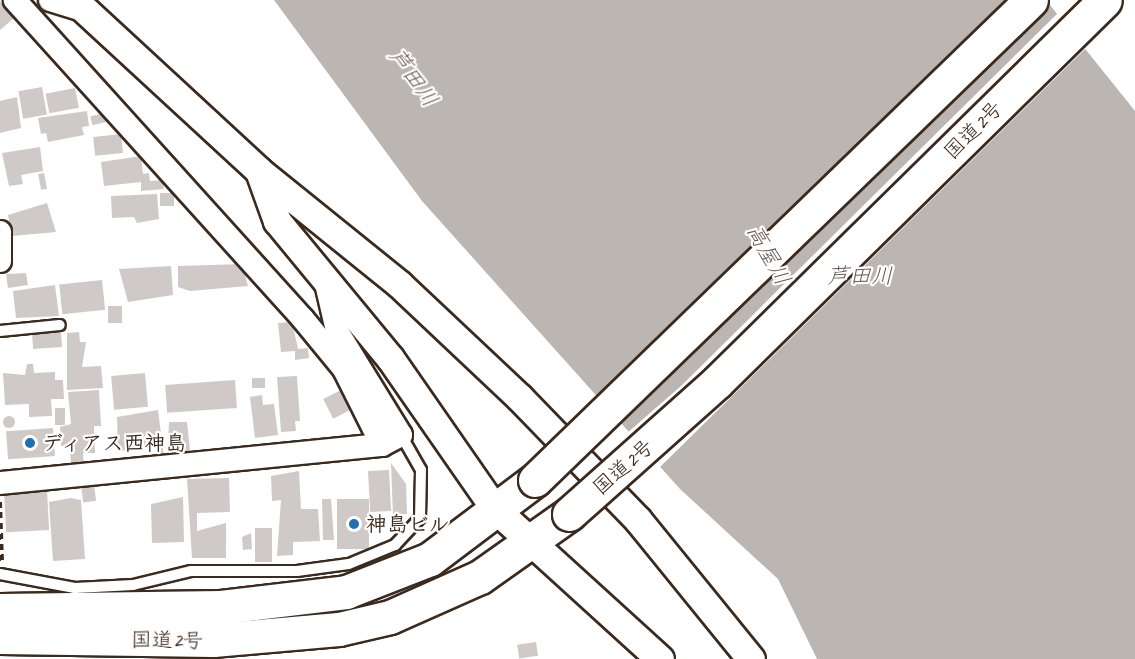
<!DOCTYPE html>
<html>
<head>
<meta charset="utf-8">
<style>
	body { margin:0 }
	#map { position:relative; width:1135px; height:659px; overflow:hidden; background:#fff; font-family:Caveat,"Klee One",sans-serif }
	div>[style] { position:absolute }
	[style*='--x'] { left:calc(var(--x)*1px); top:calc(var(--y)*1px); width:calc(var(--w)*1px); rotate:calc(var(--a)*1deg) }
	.water>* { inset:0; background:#bcb6b3 }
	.pier>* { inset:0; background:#fff }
	.building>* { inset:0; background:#cfcac7; transform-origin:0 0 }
	.round { border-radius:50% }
	.path>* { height:4px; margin-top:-2px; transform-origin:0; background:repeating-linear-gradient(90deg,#3b2a1e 0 6px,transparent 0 10.5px) }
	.roads { filter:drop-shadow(2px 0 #3b2a1e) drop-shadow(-2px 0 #3b2a1e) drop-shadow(0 2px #3b2a1e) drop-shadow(0 -2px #3b2a1e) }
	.service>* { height:10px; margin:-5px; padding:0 5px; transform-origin:5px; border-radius:5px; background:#fff }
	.minor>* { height:22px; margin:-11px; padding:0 11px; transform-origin:11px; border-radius:11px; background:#fff }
	.tertiary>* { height:27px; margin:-13.5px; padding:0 13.5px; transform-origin:13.5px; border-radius:13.5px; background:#fff }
	.trunk>* { height:33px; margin:-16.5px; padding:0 16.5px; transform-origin:16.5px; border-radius:16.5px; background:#fff }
	.bridges { filter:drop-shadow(2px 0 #3b2a1e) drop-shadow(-2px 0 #3b2a1e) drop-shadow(0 2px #3b2a1e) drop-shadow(0 -2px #3b2a1e) }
	.trunk-bridge>* { height:33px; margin:-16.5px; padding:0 16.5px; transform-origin:16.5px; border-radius:16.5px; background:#fff }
	.dots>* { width:16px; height:16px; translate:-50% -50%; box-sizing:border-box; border:3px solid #fff; border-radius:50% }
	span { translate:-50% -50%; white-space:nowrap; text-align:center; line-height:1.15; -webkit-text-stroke:4.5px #fff; paint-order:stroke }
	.street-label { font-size:21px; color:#3b2a1e }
	.poi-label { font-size:21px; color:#3b2a1e; font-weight:700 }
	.left { translate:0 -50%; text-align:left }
	.water-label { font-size:22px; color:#685b52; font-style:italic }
</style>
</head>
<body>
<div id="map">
	<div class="water">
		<div style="clip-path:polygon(274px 0,1046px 0,1135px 111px,1135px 659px,817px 659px,778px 579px,680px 489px,422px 201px)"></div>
	</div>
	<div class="pier">
		<div style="clip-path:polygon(1059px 12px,1087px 47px,658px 469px,626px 434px,681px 386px)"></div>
	</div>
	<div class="building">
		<div style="clip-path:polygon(0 1px,14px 18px,0 30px)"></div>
		<div style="left:42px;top:87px;width:28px;height:24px;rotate:80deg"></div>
		<div style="left:75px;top:88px;width:20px;height:30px;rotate:79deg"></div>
		<div style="clip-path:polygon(17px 97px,21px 128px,0 133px,0 101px)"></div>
		<div style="clip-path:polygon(87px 111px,89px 126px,82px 127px,84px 135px,48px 142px,46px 133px,41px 134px,38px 118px)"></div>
		<div style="left:105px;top:113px;width:9px;height:15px;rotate:77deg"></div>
		<div style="left:121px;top:134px;width:19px;height:28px;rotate:84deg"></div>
		<div style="clip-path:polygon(40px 147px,43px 171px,21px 175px,23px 184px,9px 186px,2px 153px)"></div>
		<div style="clip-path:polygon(141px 156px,143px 174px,149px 173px,150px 181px,163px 180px,164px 189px,141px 191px,141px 182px,104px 186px,101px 162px)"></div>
		<div style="left:44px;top:173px;width:16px;height:6px;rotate:79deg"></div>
		<div style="left:160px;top:193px;width:14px;height:13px"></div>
		<div style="clip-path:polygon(157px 194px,159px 219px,137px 223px,134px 217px,112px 218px,111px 196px)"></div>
		<div style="clip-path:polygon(47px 203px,56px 232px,12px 236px,8px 215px)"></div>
		<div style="clip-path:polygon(242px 264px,248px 286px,190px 291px,178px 287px,178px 266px)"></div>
		<div style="clip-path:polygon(171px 266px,173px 295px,128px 302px,119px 269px)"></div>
		<div style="clip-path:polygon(26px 273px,28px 285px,8px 288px,6px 274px)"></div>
		<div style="left:102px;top:280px;width:30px;height:43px;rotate:84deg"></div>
		<div style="clip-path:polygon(55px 285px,59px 316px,16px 318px,13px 291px)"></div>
		<div style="left:122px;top:306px;width:17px;height:14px;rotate:90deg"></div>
		<div style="clip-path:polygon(292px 322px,298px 349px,308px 348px,309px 358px,295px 360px,295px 351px,281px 352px,278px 323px)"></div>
		<div style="left:61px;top:332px;width:15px;height:29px;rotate:86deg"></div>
		<div style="clip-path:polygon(79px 332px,80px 342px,86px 342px,82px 367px,101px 366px,103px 388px,67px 390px,67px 333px)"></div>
		<div style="clip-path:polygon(27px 364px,33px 364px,34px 373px,55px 372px,55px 380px,63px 380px,64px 399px,51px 399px,52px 416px,29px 417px,29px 404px,5px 405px,3px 373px,25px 375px)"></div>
		<div style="left:145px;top:373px;width:34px;height:34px;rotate:85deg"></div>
		<div style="clip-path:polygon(297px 376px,300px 421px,295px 421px,296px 431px,281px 432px,277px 377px)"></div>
		<div style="left:252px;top:378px;width:13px;height:10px"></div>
		<div style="left:235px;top:380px;width:28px;height:70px;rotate:86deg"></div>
		<div style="clip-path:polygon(99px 390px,101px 426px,94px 426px,95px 453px,83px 453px,84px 468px,72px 469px,69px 446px,61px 446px,60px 427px,71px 424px,68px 392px)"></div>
		<div style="left:341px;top:390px;width:22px;height:20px;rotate:63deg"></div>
		<div style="clip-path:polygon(262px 395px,263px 405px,274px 404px,278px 435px,255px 438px,250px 397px)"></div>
		<div style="left:55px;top:408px;width:10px;height:17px"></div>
		<div style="clip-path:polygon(158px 410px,164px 458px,157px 459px,156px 448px,118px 451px,117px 417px)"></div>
		<div class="round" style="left:3px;top:416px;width:12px;height:12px"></div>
		<div style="clip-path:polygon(169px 422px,187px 422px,191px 460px,167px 460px)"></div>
		<div style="left:53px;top:428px;width:28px;height:47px;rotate:86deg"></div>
		<div style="clip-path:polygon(391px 463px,406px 484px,407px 514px,393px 515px)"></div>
		<div style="left:389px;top:470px;width:41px;height:21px;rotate:87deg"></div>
		<div style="clip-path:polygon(299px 471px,301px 509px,318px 509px,320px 541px,293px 542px,293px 555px,277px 556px,281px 500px,272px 501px,271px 476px)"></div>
		<div style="clip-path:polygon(229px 478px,230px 512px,197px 513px,197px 531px,226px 523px,226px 558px,192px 558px,187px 479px)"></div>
		<div style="left:94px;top:484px;width:17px;height:13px;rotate:83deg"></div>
		<div style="left:47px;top:490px;width:40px;height:43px;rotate:87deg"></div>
		<div style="clip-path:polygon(183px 497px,184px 542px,152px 543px,151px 504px)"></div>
		<div style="clip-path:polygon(71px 498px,81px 500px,85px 559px,53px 561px,49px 502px)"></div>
		<div style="clip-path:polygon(322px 499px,331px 499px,334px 540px,323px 540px)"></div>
		<div style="left:337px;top:499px;width:32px;height:50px"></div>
		<div style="left:255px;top:528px;width:17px;height:34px"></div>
		<div style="clip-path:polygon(251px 533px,252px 549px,243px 550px,242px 537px)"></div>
		<div style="left:536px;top:642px;width:14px;height:19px;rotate:82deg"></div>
	</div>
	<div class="path">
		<div style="--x:0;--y:502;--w:59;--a:88.1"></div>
	</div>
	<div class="roads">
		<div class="service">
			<div style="--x:0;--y:331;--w:60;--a:-5.7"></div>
			<div style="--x:0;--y:574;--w:76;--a:10.6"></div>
			<div style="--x:75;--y:588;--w:58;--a:-3"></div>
			<div style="--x:133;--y:585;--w:60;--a:-13.6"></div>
			<div style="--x:191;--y:571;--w:106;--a:0"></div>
			<div style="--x:297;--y:571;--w:52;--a:-7.7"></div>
			<div style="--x:349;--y:564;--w:50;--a:-22.4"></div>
			<div style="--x:395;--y:545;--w:37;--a:-47"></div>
			<div style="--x:420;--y:518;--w:48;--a:-88.8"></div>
			<div style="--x:421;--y:470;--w:40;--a:-119.7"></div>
		</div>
		<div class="minor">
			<div style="--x:50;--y:0;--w:34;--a:17"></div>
			<div style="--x:0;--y:232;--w:29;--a:90"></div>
			<div style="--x:325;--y:279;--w:53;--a:77"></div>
			<div style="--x:337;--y:331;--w:122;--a:58.4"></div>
			<div style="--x:401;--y:435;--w:21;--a:152"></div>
			<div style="--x:0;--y:483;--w:384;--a:-5.7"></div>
			<div style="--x:382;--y:445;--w:85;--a:-116.6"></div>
			<div style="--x:344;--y:369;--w:65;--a:-129.4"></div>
			<div style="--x:303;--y:319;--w:430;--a:-132.1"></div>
		</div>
		<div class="tertiary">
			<div style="--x:74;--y:0;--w:252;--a:42.7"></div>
			<div style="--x:259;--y:171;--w:180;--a:38.9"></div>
			<div style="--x:399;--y:284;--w:165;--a:43.3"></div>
			<div style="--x:519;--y:397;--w:171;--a:45.9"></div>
			<div style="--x:638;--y:520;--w:179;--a:50.9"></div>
			<div style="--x:259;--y:171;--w:53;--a:70.2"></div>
			<div style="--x:277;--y:221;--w:178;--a:50.5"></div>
			<div style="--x:390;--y:358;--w:184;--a:55.2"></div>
			<div style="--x:495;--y:509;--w:223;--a:42.3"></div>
		</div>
		<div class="trunk">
			<div style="--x:0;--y:610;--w:221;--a:-0.8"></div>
			<div style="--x:221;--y:607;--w:126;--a:-6.8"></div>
			<div style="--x:346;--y:592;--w:90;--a:-21.4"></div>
			<div style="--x:430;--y:559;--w:131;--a:-37"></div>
			<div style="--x:0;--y:637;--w:213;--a:0.8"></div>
			<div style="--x:213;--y:640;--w:126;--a:-5"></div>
			<div style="--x:339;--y:629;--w:52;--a:-13.2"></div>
			<div style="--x:390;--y:617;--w:98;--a:-24"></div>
			<div style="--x:480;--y:577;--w:109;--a:-35.3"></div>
		</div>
	</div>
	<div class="bridges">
		<div class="trunk-bridge">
			<div style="--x:535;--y:480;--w:690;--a:-44.06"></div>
			<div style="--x:569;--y:514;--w:198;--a:-41.7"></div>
			<div style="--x:717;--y:382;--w:544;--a:-44.55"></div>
		</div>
	</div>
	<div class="dots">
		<div style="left:30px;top:443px;background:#1f6fb2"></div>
		<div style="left:354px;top:524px;background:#1f6fb2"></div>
	</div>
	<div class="street-label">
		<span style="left:973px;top:130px;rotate:-45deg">国道2号</span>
		<span style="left:623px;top:467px;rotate:-41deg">国道2号</span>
		<span style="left:167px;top:640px;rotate:1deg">国道2号</span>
	</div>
	<div class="poi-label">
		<span class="left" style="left:42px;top:443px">ディアス西神島</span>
		<span class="left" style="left:366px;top:524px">神島ビル</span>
	</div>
	<div class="water-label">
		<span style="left:413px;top:78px;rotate:54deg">芦田川</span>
		<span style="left:768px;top:255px;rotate:61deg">高屋川</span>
		<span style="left:860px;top:277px">芦田川</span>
	</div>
</div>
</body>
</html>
